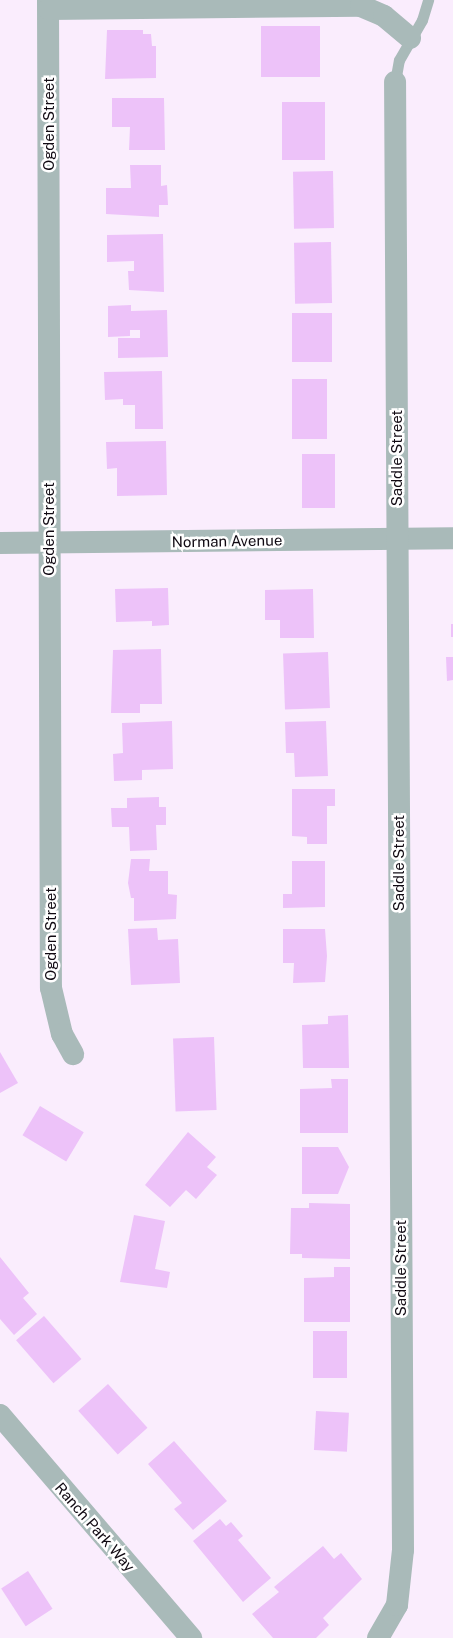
<!DOCTYPE html>
<html>
<head>
<meta charset="utf-8">
<style>
	body { margin:0 }
	#map { position:relative; width:453px; height:1638px; overflow:hidden; background:#faedfd; font-family:"Public Sans",sans-serif }
	div>[style] { position:absolute }
	[style*='--x'] { left:calc(var(--x)*1px); top:calc(var(--y)*1px); width:calc(var(--w)*1px); rotate:calc(var(--a)*1deg) }
	.building>* { inset:0; background:#edc2f9; transform-origin:0 0 }
	.service>* { height:11px; margin:-5.5px; padding:0 5.5px; transform-origin:5.5px; border-radius:5.5px; background:#a9bab9 }
	.minor>* { height:22px; margin:-11px; padding:0 11px; transform-origin:11px; border-radius:11px; background:#a9bab9 }
	span { translate:-50% -50%; white-space:nowrap; text-align:center; line-height:1.15; -webkit-text-stroke:5px #fff; paint-order:stroke }
	.street-label { font-size:15px; color:#100912 }
</style>
</head>
<body>
<div id="map">
	<div class="building">
		<div style="left:261px;top:26px;width:59px;height:51px"></div>
		<div style="clip-path:polygon(107px 30px,143px 30px,143px 34px,151px 34px,152px 46px,156px 46px,156px 78px,105px 79px)"></div>
		<div style="clip-path:polygon(112px 98px,164px 98px,165px 150px,129px 150px,130px 127px,112px 127px)"></div>
		<div style="left:282px;top:102px;width:43px;height:58px"></div>
		<div style="clip-path:polygon(130px 165px,161px 165px,161px 186px,167px 185px,168px 205px,159px 205px,159px 217px,106px 214px,106px 188px,131px 188px)"></div>
		<div style="left:333px;top:171px;width:57px;height:40px;rotate:89deg"></div>
		<div style="clip-path:polygon(163px 234px,164px 292px,129px 290px,128px 271px,134px 271px,134px 261px,107px 262px,107px 235px)"></div>
		<div style="left:331px;top:242px;width:61px;height:37px;rotate:89deg"></div>
		<div style="clip-path:polygon(131px 305px,131px 311px,167px 310px,168px 357px,118px 358px,118px 338px,140px 338px,140px 330px,130px 330px,130px 336px,108px 337px,108px 306px)"></div>
		<div style="left:292px;top:313px;width:40px;height:49px"></div>
		<div style="clip-path:polygon(162px 371px,163px 429px,135px 429px,135px 405px,123px 405px,123px 399px,105px 400px,104px 372px)"></div>
		<div style="left:292px;top:379px;width:35px;height:60px"></div>
		<div style="clip-path:polygon(166px 441px,167px 495px,117px 496px,117px 468px,107px 469px,106px 442px)"></div>
		<div style="left:302px;top:454px;width:33px;height:54px"></div>
		<div style="clip-path:polygon(168px 588px,169px 625px,152px 626px,152px 621px,116px 622px,115px 589px)"></div>
		<div style="clip-path:polygon(313px 589px,314px 638px,280px 638px,280px 620px,265px 620px,265px 590px)"></div>
		<div style="left:451px;top:624px;width:2px;height:13px"></div>
		<div style="clip-path:polygon(161px 649px,162px 704px,140px 704px,140px 713px,111px 713px,113px 650px)"></div>
		<div style="left:328px;top:652px;width:56px;height:45px;rotate:88deg"></div>
		<div style="clip-path:polygon(446px 657px,453px 657px,453px 680px,447px 681px)"></div>
		<div style="clip-path:polygon(172px 721px,173px 769px,142px 770px,142px 780px,114px 781px,113px 754px,123px 753px,122px 723px)"></div>
		<div style="clip-path:polygon(326px 721px,328px 776px,295px 777px,294px 753px,286px 753px,285px 722px)"></div>
		<div style="clip-path:polygon(292px 789px,335px 789px,335px 806px,327px 806px,327px 844px,307px 844px,307px 837px,292px 836px)"></div>
		<div style="clip-path:polygon(159px 797px,159px 807px,166px 807px,166px 825px,156px 825px,157px 850px,130px 851px,129px 827px,112px 827px,111px 808px,127px 808px,127px 798px)"></div>
		<div style="clip-path:polygon(131px 859px,150px 859px,149px 871px,168px 871px,168px 894px,177px 895px,176px 919px,134px 921px,134px 898px,131px 898px,128px 883px)"></div>
		<div style="clip-path:polygon(292px 861px,325px 861px,325px 907px,283px 908px,283px 894px,292px 894px)"></div>
		<div style="clip-path:polygon(157px 928px,158px 940px,178px 939px,180px 983px,131px 985px,128px 929px)"></div>
		<div style="clip-path:polygon(283px 929px,325px 929px,327px 956px,325px 982px,293px 983px,294px 963px,283px 963px)"></div>
		<div style="clip-path:polygon(348px 1015px,349px 1068px,303px 1068px,302px 1025px,328px 1024px,328px 1016px)"></div>
		<div style="left:214px;top:1037px;width:73px;height:41px;rotate:88deg"></div>
		<div style="clip-path:polygon(0 1052px,18px 1083px,0 1093px)"></div>
		<div style="clip-path:polygon(331px 1079px,348px 1079px,348px 1133px,300px 1133px,300px 1089px,332px 1088px)"></div>
		<div style="left:40px;top:1106px;width:51px;height:34px;rotate:31deg"></div>
		<div style="clip-path:polygon(188px 1132px,216px 1157px,207px 1167px,217px 1175px,196px 1199px,186px 1190px,170px 1207px,145px 1185px)"></div>
		<div style="clip-path:polygon(302px 1147px,338px 1147px,349px 1167px,338px 1194px,302px 1194px)"></div>
		<div style="clip-path:polygon(309px 1203px,350px 1204px,350px 1259px,302px 1258px,302px 1254px,290px 1254px,291px 1208px,309px 1208px)"></div>
		<div style="clip-path:polygon(134px 1215px,165px 1221px,155px 1269px,170px 1272px,167px 1288px,120px 1282px)"></div>
		<div style="clip-path:polygon(0 1257px,29px 1293px,23px 1298px,37px 1314px,14px 1335px,0 1319px)"></div>
		<div style="clip-path:polygon(334px 1267px,350px 1267px,350px 1322px,304px 1322px,304px 1278px,334px 1277px)"></div>
		<div style="left:44px;top:1316px;width:57px;height:37px;rotate:49deg"></div>
		<div style="left:313px;top:1331px;width:34px;height:47px"></div>
		<div style="left:108px;top:1384px;width:59px;height:40px;rotate:48deg"></div>
		<div style="left:316px;top:1411px;width:33px;height:39px;rotate:3deg"></div>
		<div style="clip-path:polygon(174px 1441px,227px 1501px,193px 1530px,174px 1509px,182px 1503px,148px 1464px)"></div>
		<div style="clip-path:polygon(220px 1519px,226px 1526px,231px 1522px,243px 1536px,238px 1540px,271px 1578px,243px 1602px,193px 1541px)"></div>
		<div style="clip-path:polygon(323px 1546px,334px 1559px,341px 1553px,362px 1579px,323px 1618px,329px 1625px,316px 1638px,273px 1638px,252px 1614px,279px 1592px,274px 1587px)"></div>
		<div style="left:28px;top:1571px;width:45px;height:32px;rotate:57deg"></div>
	</div>
	<div class="service">
		<div style="--x:395;--y:82;--w:22;--a:-80"></div>
		<div style="--x:399;--y:60;--w:46;--a:-60.1"></div>
		<div style="--x:422;--y:20;--w:21;--a:-73"></div>
	</div>
	<div class="minor">
		<div style="--x:48;--y:0;--w:988;--a:89.83"></div>
		<div style="--x:51;--y:988;--w:47;--a:76.6"></div>
		<div style="--x:62;--y:1034;--w:23;--a:61"></div>
		<div style="--x:49;--y:9;--w:312;--a:-0.6"></div>
		<div style="--x:361;--y:6;--w:25;--a:23"></div>
		<div style="--x:384;--y:16;--w:34;--a:40"></div>
		<div style="--x:0;--y:543;--w:453;--a:-0.6"></div>
		<div style="--x:0;--y:1415;--w:294;--a:49.4"></div>
		<div style="--x:378;--y:1638;--w:38;--a:-60"></div>
		<div style="--x:397;--y:1605;--w:55;--a:-83.8"></div>
		<div style="--x:403;--y:1550;--w:1468;--a:-90.31"></div>
	</div>
	<div class="street-label">
		<span style="left:49px;top:124px;rotate:-90deg">Ogden Street</span>
		<span style="left:397px;top:458px;rotate:-90deg">Saddle Street</span>
		<span style="left:49px;top:529px;rotate:-90deg">Ogden Street</span>
		<span style="left:227px;top:541px;rotate:-1deg">Norman Avenue</span>
		<span style="left:399px;top:863px;rotate:-90deg">Saddle Street</span>
		<span style="left:51px;top:934px;rotate:-90deg">Ogden Street</span>
		<span style="left:401px;top:1268px;rotate:-90deg">Saddle Street</span>
		<span style="left:95px;top:1527px;rotate:49deg">Ranch Park Way</span>
	</div>
</div>
</body>
</html>
